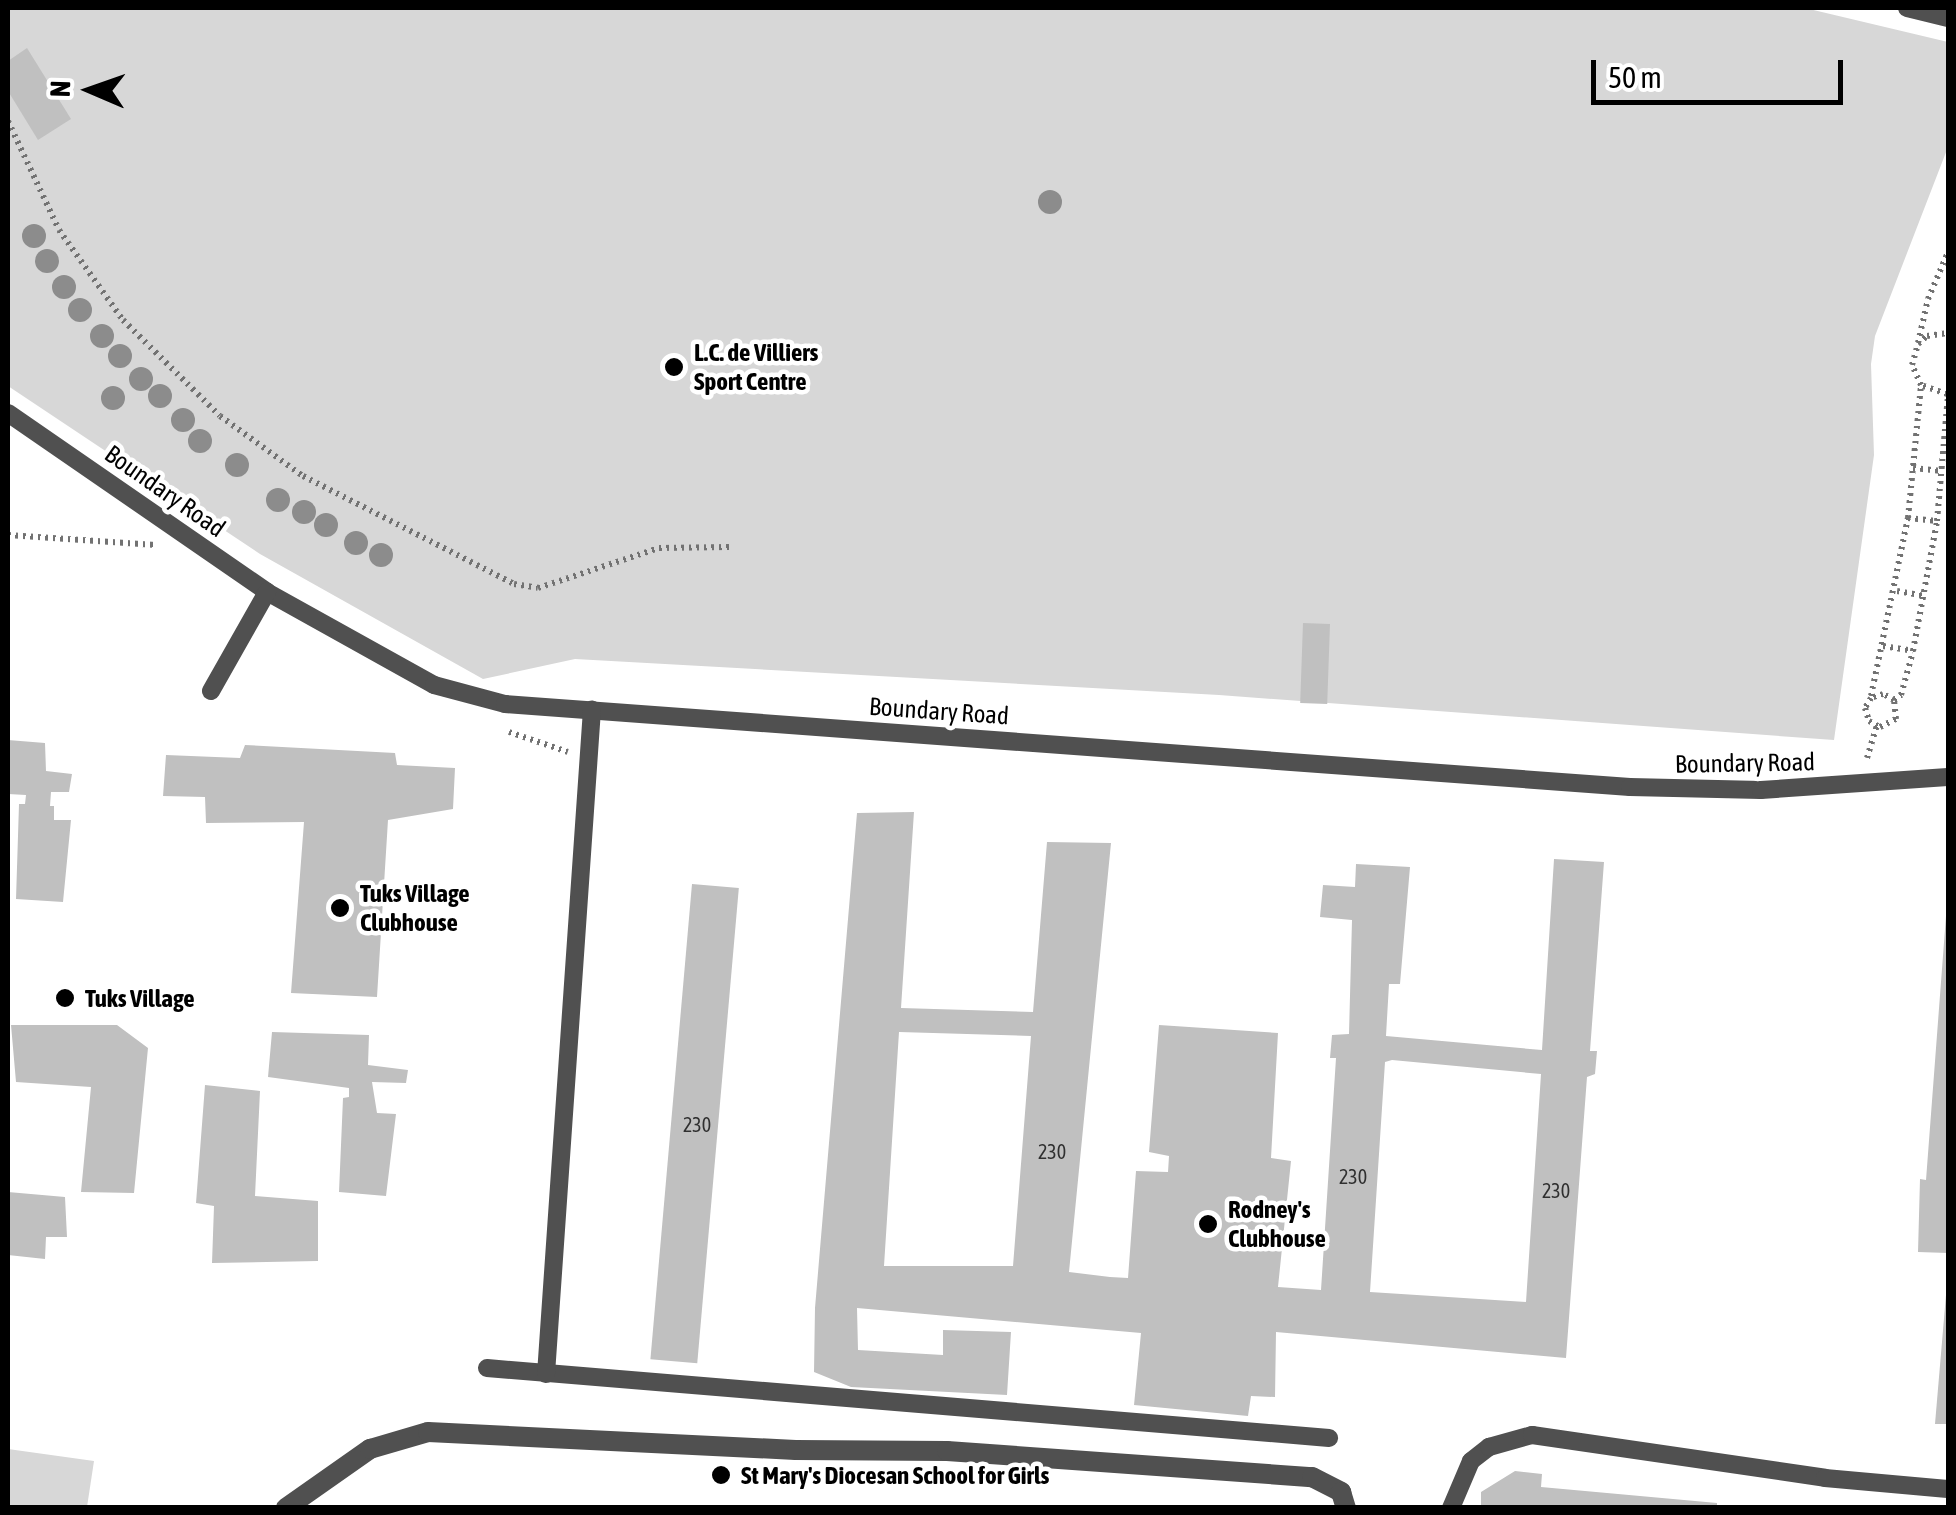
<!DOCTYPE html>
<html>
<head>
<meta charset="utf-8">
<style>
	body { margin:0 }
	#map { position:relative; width:1956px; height:1515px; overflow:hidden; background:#fff; font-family:"Asap Condensed",sans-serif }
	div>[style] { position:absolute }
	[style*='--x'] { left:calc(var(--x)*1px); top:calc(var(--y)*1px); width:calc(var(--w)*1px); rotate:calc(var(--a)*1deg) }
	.green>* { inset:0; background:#d7d7d7 }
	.building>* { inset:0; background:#c0c0c0; transform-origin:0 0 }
	.path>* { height:6px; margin-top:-3px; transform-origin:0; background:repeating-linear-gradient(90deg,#727272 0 2.5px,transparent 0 7.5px) }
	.service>* { height:18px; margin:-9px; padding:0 9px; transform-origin:9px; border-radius:9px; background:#505050 }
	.minor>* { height:20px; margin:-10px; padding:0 10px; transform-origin:10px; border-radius:10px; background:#505050 }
	.trees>* { width:24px; height:24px; margin:-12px; border-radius:50%; background:#8c8c8c }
	.dots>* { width:28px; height:28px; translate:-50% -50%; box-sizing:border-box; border:5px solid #fff; border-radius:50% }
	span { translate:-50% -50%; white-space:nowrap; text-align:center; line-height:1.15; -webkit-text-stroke:9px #fff; paint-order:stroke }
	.number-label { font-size:20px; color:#303030 }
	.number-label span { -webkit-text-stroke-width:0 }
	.poi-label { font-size:25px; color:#000; font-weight:700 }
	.left { translate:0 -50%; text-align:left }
	.street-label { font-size:25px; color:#000 }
	.frame { position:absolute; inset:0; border:10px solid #000; pointer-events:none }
	.north { position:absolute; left:40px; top:40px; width:100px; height:100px; -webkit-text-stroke:8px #fff; paint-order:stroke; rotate:272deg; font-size:28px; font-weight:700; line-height:40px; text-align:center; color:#000 }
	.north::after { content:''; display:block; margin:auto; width:35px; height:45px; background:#000; clip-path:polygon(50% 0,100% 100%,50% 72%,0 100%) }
	.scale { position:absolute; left:1591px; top:60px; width:252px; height:45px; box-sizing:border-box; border:5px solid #000; border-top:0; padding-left:12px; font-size:30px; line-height:35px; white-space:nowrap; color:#000; -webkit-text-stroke:8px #fff; paint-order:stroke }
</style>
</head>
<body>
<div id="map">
	<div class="green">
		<div style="clip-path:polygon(8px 8px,1805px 8px,1948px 42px,1948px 147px,1875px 336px,1871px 364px,1874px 455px,1834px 740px,1219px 695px,575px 659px,483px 679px,260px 554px,8px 386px)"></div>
		<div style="clip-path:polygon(8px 1449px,94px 1461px,87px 1507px,8px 1507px)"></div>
	</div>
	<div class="building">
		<div style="clip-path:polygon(27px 48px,71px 119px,38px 140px,8px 91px,8px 61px)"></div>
		<div style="left:1303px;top:623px;width:27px;height:80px;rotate:2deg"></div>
		<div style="clip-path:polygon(8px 740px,45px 743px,46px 771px,72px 774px,69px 792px,51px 792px,50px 806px,54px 806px,54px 820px,71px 820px,63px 902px,16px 899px,19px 804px,25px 804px,26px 795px,8px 794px)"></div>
		<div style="clip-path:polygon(245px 745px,395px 753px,397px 765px,455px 768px,453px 809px,388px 820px,377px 997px,291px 993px,304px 822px,206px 823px,205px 797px,163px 796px,166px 755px,240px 758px)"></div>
		<div style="clip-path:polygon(evenodd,914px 812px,901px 1008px,1033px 1012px,1047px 842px,1111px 843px,1069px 1272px,1110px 1277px,1128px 1278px,1136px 1171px,1168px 1172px,1169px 1156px,1149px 1152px,1159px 1025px,1278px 1033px,1271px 1158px,1291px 1161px,1278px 1287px,1321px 1290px,1336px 1058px,1330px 1058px,1332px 1035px,1349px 1034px,1352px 920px,1320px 917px,1323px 885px,1355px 887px,1356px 864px,1410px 867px,1400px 984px,1389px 984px,1386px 1036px,1542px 1050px,1554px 859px,1604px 862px,1590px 1051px,1597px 1051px,1595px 1074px,1587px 1077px,1566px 1358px,1276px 1332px,1275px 1397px,1251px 1396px,1248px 1416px,1134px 1405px,1141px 1333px,857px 1308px,858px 1350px,943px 1355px,943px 1330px,1011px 1332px,1007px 1395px,851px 1387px,814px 1372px,815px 1308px,857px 813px,914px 812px,899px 1032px,1031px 1036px,1013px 1266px,884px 1266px,899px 1032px,914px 812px,1392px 1060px,1541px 1074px,1526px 1302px,1370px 1292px,1385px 1062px,1392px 1060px)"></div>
		<div style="left:692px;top:884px;width:47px;height:477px;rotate:5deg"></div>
		<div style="clip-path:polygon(1946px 916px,1948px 1253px,1918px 1252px,1920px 1179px,1926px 1180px)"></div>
		<div style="clip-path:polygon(11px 1025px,117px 1025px,148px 1048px,134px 1193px,81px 1192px,91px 1087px,16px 1082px)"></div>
		<div style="clip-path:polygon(272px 1032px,369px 1035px,368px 1065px,408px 1070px,406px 1083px,372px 1082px,377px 1113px,396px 1114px,386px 1196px,339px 1192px,343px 1098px,349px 1097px,349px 1088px,268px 1077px)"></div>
		<div style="clip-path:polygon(205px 1085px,260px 1091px,255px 1196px,318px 1201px,318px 1261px,212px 1263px,214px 1206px,196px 1203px)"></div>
		<div style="clip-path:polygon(8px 1192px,65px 1197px,67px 1237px,46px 1237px,45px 1259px,8px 1255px)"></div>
		<div style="clip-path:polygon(1946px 1295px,1948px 1295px,1948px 1424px,1935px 1424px)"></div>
		<div style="clip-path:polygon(1515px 1471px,1542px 1474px,1541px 1487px,1717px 1503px,1717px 1508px,1481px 1508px,1481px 1492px)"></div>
	</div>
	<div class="path">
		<div style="--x:8;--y:121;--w:120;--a:64.9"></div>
		<div style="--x:59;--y:230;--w:110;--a:54.6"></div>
		<div style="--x:123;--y:320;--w:136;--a:44.7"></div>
		<div style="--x:220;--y:416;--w:102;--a:35.9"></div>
		<div style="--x:303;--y:476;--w:237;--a:27.1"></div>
		<div style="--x:514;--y:584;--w:24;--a:9"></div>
		<div style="--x:538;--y:588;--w:127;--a:-18.3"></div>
		<div style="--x:659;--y:548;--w:70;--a:-0.8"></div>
		<div style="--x:1918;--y:343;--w:45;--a:-77.2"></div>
		<div style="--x:1928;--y:299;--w:51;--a:-66.9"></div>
		<div style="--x:1947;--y:394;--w:28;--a:-161"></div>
		<div style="--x:1921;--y:385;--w:22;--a:-114"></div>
		<div style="--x:1912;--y:365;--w:22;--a:-74"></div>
		<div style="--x:1918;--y:344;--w:12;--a:-42"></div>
		<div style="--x:1927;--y:336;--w:21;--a:-8"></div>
		<div style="--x:1913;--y:468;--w:29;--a:6"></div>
		<div style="--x:1908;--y:518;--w:29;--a:6"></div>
		<div style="--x:8;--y:535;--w:148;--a:3.9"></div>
		<div style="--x:1897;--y:591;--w:28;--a:10"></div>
		<div style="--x:1883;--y:646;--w:30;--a:9"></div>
		<div style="--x:1871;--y:696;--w:182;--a:-78.3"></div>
		<div style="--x:1908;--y:518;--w:134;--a:-84.4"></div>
		<div style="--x:1894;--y:700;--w:13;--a:-151"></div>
		<div style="--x:1883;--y:694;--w:13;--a:162"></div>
		<div style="--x:1871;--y:698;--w:12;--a:121"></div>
		<div style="--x:1865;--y:708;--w:14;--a:73"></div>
		<div style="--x:1869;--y:721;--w:13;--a:29"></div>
		<div style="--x:1880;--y:727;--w:18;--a:-27"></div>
		<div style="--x:1896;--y:719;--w:19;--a:-96"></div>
		<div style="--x:1894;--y:700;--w:9;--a:-36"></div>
		<div style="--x:1901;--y:695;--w:46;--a:-74.7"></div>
		<div style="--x:1913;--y:651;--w:132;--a:-79.5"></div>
		<div style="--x:1937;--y:521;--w:127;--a:-85"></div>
		<div style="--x:509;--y:732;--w:62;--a:18.7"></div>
		<div style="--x:1867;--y:758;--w:34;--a:-73"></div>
	</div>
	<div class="service">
		<div style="--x:1907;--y:8;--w:42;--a:13.7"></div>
		<div style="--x:8;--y:413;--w:315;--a:34.6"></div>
		<div style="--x:267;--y:592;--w:191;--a:29.1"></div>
		<div style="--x:434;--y:685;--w:73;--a:15"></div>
		<div style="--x:505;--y:704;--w:1128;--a:4.22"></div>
		<div style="--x:1630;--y:787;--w:131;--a:1.3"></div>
		<div style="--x:1761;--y:790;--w:187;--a:-4"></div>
		<div style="--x:211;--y:691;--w:114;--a:-60.5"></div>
		<div style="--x:487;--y:1368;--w:845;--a:4.75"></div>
		<div style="--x:546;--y:1374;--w:666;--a:-86.04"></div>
		<div style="--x:1451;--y:1508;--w:51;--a:-66.9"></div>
		<div style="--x:1471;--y:1461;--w:23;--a:-38"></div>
		<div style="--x:1489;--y:1447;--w:45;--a:-15.6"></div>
		<div style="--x:1532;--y:1435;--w:296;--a:8.3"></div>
		<div style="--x:1825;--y:1478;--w:123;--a:5.1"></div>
	</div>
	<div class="minor">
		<div style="--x:286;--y:1508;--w:103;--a:-35.1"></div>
		<div style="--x:370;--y:1449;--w:60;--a:-16.3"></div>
		<div style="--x:428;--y:1432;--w:368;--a:2.8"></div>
		<div style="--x:796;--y:1450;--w:151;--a:0.4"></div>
		<div style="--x:947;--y:1451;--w:366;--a:4.1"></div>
		<div style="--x:1312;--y:1477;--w:33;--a:27"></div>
		<div style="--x:1341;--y:1492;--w:17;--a:73"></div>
	</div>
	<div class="trees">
		<div style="left:1050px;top:202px"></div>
		<div style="left:34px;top:236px"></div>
		<div style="left:47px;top:261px"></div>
		<div style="left:64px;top:287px"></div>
		<div style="left:80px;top:310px"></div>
		<div style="left:102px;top:336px"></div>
		<div style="left:120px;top:356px"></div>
		<div style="left:141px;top:379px"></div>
		<div style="left:160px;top:396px"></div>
		<div style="left:113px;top:398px"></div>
		<div style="left:183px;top:420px"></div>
		<div style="left:200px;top:441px"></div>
		<div style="left:237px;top:465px"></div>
		<div style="left:278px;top:500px"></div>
		<div style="left:304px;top:512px"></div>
		<div style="left:326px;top:525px"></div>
		<div style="left:356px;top:543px"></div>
		<div style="left:381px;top:555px"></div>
	</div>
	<div class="dots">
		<div style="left:674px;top:367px;background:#000"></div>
		<div style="left:340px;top:908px;background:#000"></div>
		<div style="left:65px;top:998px;background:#000"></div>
		<div style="left:1208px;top:1224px;background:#000"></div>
		<div style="left:721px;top:1475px;background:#000"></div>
	</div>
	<div class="number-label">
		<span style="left:697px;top:1124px">230</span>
		<span style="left:1052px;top:1151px">230</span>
		<span style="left:1353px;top:1176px">230</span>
		<span style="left:1556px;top:1190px">230</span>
	</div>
	<div class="poi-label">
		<span class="left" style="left:694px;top:367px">L.C. de Villiers<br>Sport Centre</span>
		<span class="left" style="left:360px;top:908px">Tuks Village<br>Clubhouse</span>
		<span class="left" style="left:85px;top:998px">Tuks Village</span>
		<span class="left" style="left:1228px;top:1224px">Rodney's<br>Clubhouse</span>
		<span class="left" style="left:741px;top:1475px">St Mary's Diocesan School for Girls</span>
	</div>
	<div class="street-label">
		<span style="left:165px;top:491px;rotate:35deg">Boundary Road</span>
		<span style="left:939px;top:711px;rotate:4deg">Boundary Road</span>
		<span style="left:1745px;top:763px;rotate:-1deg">Boundary Road</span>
	</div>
	<div class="frame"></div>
	<div class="north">N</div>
	<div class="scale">50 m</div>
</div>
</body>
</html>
